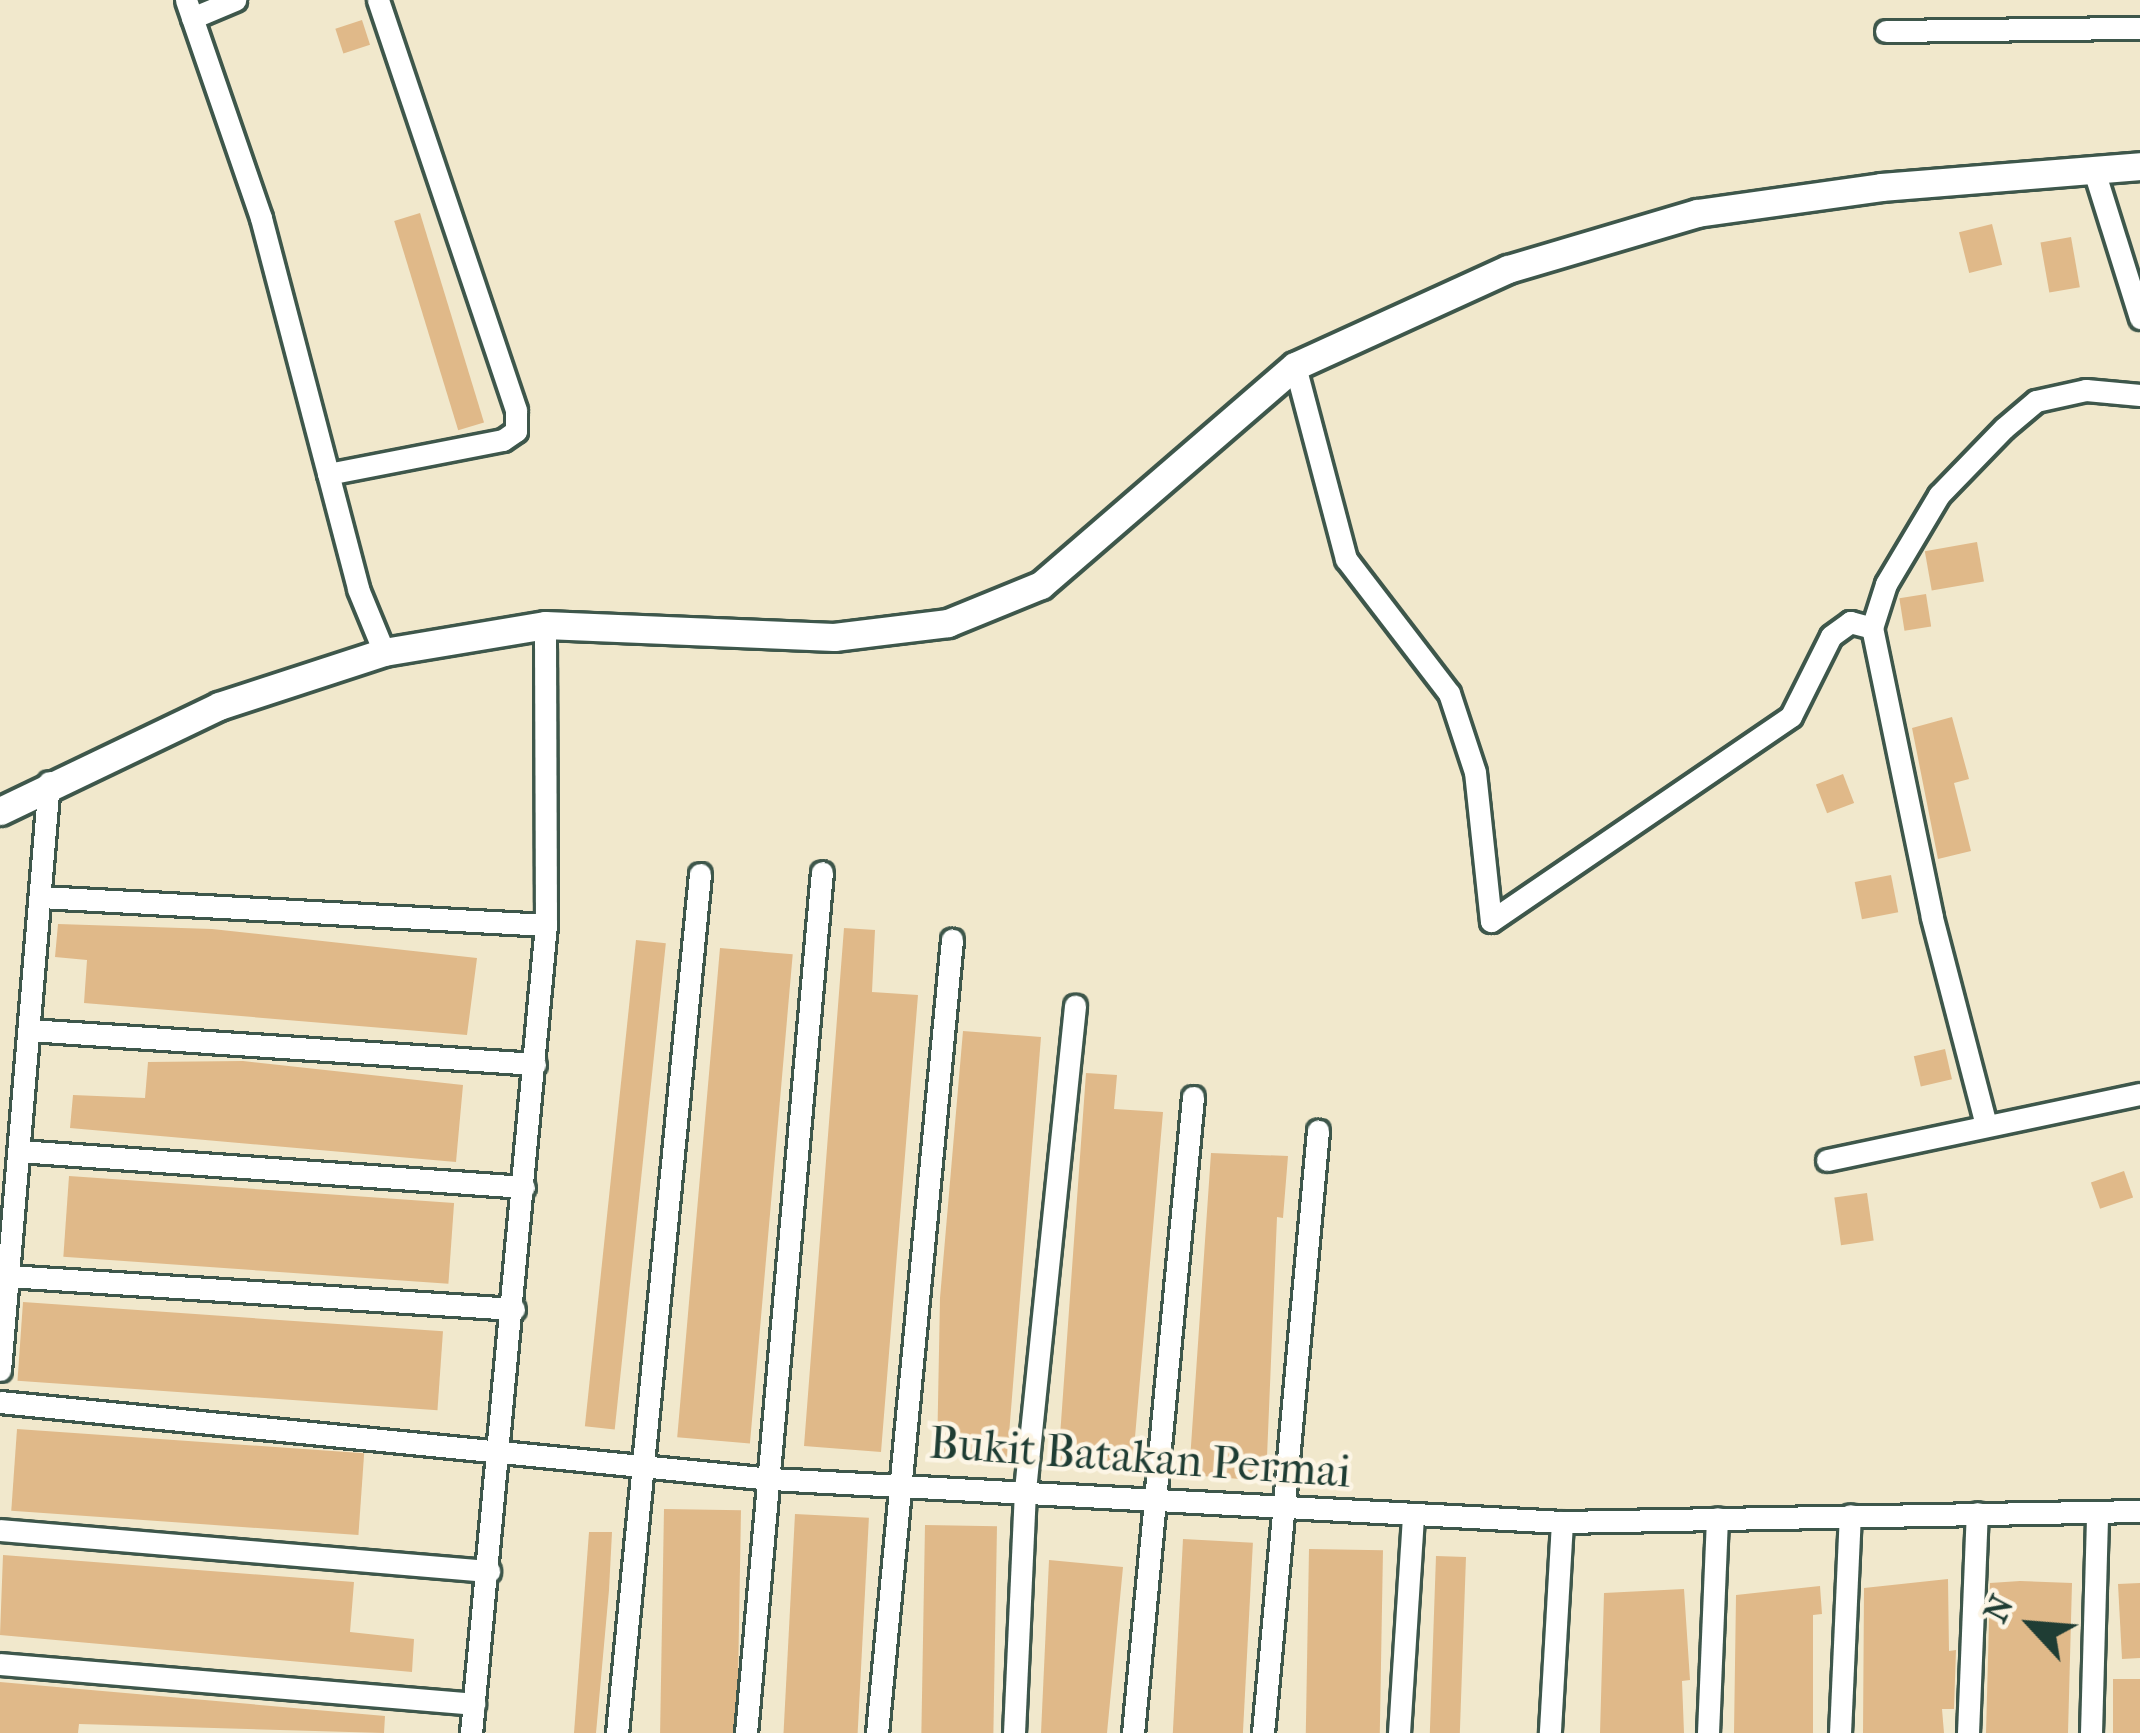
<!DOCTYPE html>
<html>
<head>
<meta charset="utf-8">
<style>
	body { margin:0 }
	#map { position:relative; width:2140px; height:1733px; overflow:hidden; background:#f1e8cc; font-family:"IM FELL French Canon",serif }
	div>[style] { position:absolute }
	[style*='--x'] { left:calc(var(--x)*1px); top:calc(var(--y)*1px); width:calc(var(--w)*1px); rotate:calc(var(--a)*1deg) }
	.building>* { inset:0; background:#e0b989; transform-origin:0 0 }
	.roads { filter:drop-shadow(3px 0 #3e574b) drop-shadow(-3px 0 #3e574b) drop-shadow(0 3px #3e574b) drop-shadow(0 -3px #3e574b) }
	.minor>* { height:21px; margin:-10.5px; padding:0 10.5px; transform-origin:10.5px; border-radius:10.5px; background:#fff }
	.tertiary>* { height:27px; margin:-13.5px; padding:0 13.5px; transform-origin:13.5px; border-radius:13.5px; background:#fff }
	span { translate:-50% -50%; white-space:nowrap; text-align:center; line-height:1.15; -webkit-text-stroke:9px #fcf5e5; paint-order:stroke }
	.street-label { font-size:45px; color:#1f3d34 }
	.north { position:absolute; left:1972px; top:1565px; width:120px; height:120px; -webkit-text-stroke:9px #fcf5e5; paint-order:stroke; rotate:296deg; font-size:33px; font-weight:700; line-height:48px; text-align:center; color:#1f3d34 }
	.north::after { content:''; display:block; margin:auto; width:42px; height:54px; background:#1f3d34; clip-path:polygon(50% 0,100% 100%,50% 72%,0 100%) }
</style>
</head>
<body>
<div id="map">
	<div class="building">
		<div style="left:362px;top:20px;width:26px;height:28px;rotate:72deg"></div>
		<div style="left:420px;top:213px;width:219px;height:27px;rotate:73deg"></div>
		<div style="left:1992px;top:224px;width:42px;height:34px;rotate:76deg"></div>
		<div style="left:2071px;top:237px;width:51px;height:31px;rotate:80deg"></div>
		<div style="left:1977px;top:542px;width:40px;height:53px;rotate:80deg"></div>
		<div style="left:1926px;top:594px;width:33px;height:27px;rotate:81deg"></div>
		<div style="clip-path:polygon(1952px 717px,1969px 779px,1954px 783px,1971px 851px,1938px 859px,1912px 728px)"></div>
		<div style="left:1843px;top:774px;width:31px;height:29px;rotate:69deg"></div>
		<div style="left:1891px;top:875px;width:38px;height:37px;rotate:79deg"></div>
		<div style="clip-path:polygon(58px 924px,212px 929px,477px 958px,467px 1035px,84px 1003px,87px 960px,55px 957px)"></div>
		<div style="clip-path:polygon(844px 928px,875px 930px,872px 992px,918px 995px,881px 1452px,804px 1446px)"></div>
		<div style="left:636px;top:940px;width:30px;height:489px;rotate:6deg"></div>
		<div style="left:720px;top:948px;width:73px;height:491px;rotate:5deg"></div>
		<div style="clip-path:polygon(963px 1031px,1041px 1037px,1007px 1459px,937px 1456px,940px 1298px)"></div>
		<div style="left:1945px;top:1049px;width:31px;height:32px;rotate:77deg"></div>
		<div style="clip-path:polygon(243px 1061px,463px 1085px,456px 1162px,70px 1128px,73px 1095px,145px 1098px,148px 1062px)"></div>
		<div style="clip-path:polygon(1086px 1073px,1117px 1075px,1114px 1109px,1163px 1112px,1132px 1472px,1058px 1464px)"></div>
		<div style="clip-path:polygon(1211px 1153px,1288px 1156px,1283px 1218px,1277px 1217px,1266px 1481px,1189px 1475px)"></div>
		<div style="left:2124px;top:1171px;width:28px;height:35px;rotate:71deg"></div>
		<div style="left:69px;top:1176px;width:386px;height:81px;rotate:4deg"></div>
		<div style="left:1867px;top:1193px;width:48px;height:33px;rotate:82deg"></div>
		<div style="left:23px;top:1302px;width:421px;height:79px;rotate:4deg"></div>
		<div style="left:17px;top:1429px;width:348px;height:82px;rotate:4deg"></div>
		<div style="left:664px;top:1509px;width:77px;height:224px;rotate:1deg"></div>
		<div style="left:795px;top:1514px;width:74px;height:220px;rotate:3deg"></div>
		<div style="left:925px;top:1525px;width:72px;height:209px;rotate:1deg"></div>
		<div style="clip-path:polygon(589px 1532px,612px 1532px,609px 1590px,596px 1733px,574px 1733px)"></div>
		<div style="left:1183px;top:1539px;width:70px;height:195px;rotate:3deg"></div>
		<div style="left:1309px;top:1549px;width:74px;height:185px;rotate:1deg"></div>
		<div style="clip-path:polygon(3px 1555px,354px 1582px,350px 1632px,414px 1639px,412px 1672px,0 1635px)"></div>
		<div style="left:1436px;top:1556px;width:30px;height:177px;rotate:2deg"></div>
		<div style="clip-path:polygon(1049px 1560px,1123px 1567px,1107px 1733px,1041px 1733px)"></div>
		<div style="clip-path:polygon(1948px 1579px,1949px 1651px,1956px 1650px,1954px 1709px,1942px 1709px,1944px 1733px,1863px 1733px,1864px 1588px)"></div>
		<div style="clip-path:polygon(2020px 1581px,2072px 1583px,2068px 1733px,1986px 1733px,1990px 1583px)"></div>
		<div style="clip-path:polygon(2140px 1583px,2140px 1658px,2122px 1659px,2118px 1584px)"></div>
		<div style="clip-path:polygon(1820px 1586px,1822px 1614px,1813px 1615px,1813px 1733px,1734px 1733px,1736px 1595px)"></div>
		<div style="clip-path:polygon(1684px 1589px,1690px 1680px,1682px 1681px,1684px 1733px,1600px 1733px,1604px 1593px)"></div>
		<div style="left:2140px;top:1679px;width:54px;height:27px;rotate:90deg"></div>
		<div style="clip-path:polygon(0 1682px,385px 1716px,384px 1733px,79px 1724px,78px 1733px,0 1733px)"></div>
	</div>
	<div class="roads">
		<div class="minor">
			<div style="--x:186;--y:0;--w:231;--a:71"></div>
			<div style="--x:261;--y:218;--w:383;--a:75.3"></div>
			<div style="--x:358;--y:589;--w:68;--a:67.6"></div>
			<div style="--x:192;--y:18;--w:47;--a:-22.7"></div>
			<div style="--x:1886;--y:31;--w:254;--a:-0.7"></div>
			<div style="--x:2095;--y:174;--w:151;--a:72.6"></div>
			<div style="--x:1295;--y:366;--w:200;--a:75.2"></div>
			<div style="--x:1346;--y:559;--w:169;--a:52.5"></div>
			<div style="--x:1449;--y:693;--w:83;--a:71.8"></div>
			<div style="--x:1475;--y:772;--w:150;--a:83.9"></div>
			<div style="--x:1491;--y:921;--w:363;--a:-34.3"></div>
			<div style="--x:1791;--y:716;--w:89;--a:-63.4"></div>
			<div style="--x:1831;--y:636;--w:24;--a:-36"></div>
			<div style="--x:1850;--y:622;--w:23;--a:15"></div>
			<div style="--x:328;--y:474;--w:178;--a:-11"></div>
			<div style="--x:503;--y:440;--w:16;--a:-35"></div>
			<div style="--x:516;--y:431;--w:21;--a:-90"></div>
			<div style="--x:516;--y:410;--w:433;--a:-108.6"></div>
			<div style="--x:41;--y:897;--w:506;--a:3.17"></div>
			<div style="--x:29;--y:1030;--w:507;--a:3.84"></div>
			<div style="--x:1986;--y:1125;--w:215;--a:-104.6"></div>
			<div style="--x:1932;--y:917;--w:295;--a:-101.7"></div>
			<div style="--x:1872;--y:628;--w:46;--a:-72.3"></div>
			<div style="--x:1886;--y:584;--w:104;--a:-59.2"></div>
			<div style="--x:1939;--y:495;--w:93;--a:-45.9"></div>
			<div style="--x:2004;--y:428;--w:42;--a:-40.2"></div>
			<div style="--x:2036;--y:401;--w:51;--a:-12.4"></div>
			<div style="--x:2086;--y:390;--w:54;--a:5.3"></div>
			<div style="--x:19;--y:1151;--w:506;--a:4.08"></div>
			<div style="--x:1827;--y:1160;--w:320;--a:-11.9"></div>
			<div style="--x:8;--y:1276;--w:507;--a:3.73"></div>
			<div style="--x:0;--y:1370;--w:590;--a:-85.24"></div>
			<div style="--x:0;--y:1402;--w:775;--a:5.7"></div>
			<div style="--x:771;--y:1479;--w:792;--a:3.11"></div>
			<div style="--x:1562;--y:1522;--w:211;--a:93.3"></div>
			<div style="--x:1562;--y:1522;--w:578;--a:-1.09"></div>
			<div style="--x:0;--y:1530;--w:491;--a:4.8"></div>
			<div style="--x:0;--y:1664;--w:476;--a:4.8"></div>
			<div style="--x:471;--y:1733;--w:811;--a:-84.7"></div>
			<div style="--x:546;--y:925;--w:300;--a:-90.2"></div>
			<div style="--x:617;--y:1733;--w:863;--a:-84.48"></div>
			<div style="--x:746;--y:1733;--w:864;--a:-84.96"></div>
			<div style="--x:877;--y:1733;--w:797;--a:-84.6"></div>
			<div style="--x:1014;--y:1733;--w:243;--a:-87.4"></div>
			<div style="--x:1025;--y:1490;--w:487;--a:-84.1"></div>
			<div style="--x:1133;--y:1733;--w:639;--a:-84.61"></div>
			<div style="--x:1263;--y:1733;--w:605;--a:-84.78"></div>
			<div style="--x:1399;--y:1733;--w:217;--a:-86.3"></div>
			<div style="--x:1708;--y:1733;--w:215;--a:-87.6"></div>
			<div style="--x:1840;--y:1733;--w:218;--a:-87.4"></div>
			<div style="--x:1968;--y:1733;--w:220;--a:-87.7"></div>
			<div style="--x:2091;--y:1733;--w:221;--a:-88.4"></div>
		</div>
		<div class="tertiary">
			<div style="--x:0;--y:811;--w:243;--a:-25.6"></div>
			<div style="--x:219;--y:706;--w:174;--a:-18.1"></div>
			<div style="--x:384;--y:652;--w:163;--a:-9.5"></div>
			<div style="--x:545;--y:625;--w:289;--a:2.4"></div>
			<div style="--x:834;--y:637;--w:115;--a:-7"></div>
			<div style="--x:948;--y:623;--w:100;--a:-22.2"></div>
			<div style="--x:1041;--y:585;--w:335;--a:-40.8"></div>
			<div style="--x:1295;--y:366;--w:234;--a:-24.5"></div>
			<div style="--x:1508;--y:269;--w:197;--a:-16.5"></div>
			<div style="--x:1697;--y:213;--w:186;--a:-8"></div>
			<div style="--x:1881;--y:187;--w:260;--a:-4.6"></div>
		</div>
	</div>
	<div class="street-label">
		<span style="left:1140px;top:1458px;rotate:4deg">Bukit Batakan Permai</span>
	</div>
	<div class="north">N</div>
</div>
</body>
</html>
